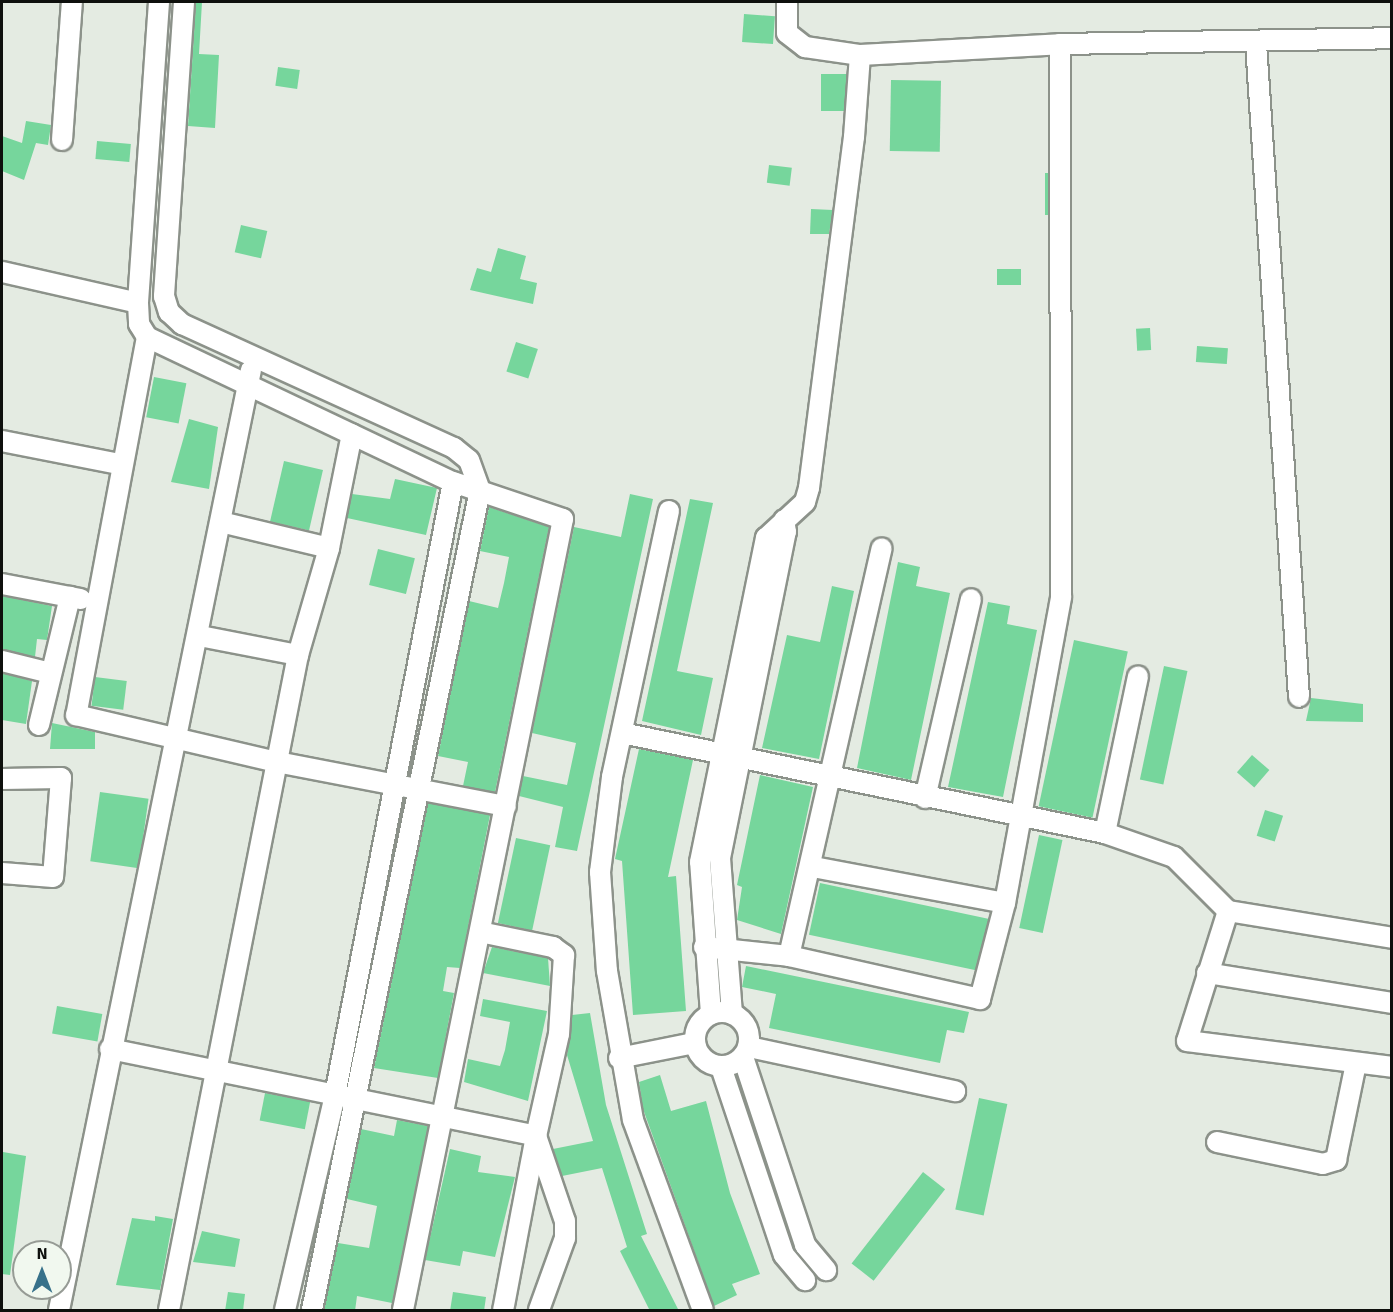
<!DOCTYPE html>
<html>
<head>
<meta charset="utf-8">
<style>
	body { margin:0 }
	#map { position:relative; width:1393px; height:1312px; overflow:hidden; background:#e4ebe2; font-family:Signika,sans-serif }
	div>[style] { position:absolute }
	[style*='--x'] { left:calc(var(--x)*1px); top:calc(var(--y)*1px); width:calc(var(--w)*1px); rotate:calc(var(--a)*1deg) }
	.building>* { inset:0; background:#76d69c; transform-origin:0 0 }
	.roads { filter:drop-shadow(2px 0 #8c928a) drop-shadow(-2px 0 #8c928a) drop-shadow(0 2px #8c928a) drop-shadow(0 -2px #8c928a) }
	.minor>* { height:20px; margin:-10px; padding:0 10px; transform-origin:10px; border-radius:10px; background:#fff }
	.minor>.ring { margin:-10px; padding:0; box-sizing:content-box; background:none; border:20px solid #fff; border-radius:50% }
	span { translate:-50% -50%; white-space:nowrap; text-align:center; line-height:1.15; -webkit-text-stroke:4.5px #f1f8ef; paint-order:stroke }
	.frame { position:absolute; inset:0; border:3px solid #0e100d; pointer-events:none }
	.north { position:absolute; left:12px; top:1240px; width:60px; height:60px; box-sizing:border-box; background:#f1f8ef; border:2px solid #969b95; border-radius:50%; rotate:0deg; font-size:16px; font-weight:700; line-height:24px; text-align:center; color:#0e100d }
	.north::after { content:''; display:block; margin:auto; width:21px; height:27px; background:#37718a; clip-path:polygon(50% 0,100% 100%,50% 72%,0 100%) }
</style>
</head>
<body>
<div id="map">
	<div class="building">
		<div style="clip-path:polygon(196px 2px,202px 2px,199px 54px,219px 55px,215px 128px,188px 126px)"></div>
		<div style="left:744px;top:14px;width:31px;height:28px;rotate:4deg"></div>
		<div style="left:278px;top:67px;width:22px;height:19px;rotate:8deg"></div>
		<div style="left:821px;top:74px;width:26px;height:37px"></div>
		<div style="left:891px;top:80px;width:50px;height:71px;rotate:1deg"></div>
		<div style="clip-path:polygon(26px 121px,51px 125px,48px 145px,36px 143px,24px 180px,2px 171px,2px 136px,22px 143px)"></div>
		<div style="left:97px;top:141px;width:34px;height:18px;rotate:5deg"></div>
		<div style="left:769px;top:165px;width:23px;height:18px;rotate:7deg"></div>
		<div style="left:1045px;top:173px;width:3px;height:42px"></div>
		<div style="clip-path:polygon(811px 209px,833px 210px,829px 234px,810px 234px)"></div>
		<div style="left:241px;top:225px;width:27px;height:28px;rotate:13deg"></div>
		<div style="clip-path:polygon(498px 248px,526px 256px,520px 279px,537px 283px,533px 304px,470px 290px,477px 268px,491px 272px)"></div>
		<div style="left:1021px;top:269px;width:16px;height:24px;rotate:90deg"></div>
		<div style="left:1150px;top:328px;width:22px;height:14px;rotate:87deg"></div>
		<div style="left:516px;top:342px;width:23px;height:31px;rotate:18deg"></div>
		<div style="left:1197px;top:346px;width:31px;height:16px;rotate:4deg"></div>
		<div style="left:154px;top:377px;width:33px;height:41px;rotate:11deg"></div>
		<div style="clip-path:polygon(189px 419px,218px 427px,209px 489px,171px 482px)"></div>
		<div style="left:284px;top:461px;width:40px;height:62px;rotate:13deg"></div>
		<div style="clip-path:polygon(395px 479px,437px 488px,426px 535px,347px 518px,352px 494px,390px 499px)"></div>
		<div style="clip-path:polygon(630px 494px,653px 499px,577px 851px,555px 847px,563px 807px,519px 796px,523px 776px,567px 785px,576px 743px,532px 733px,574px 527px,621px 537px)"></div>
		<div style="clip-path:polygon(690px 499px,713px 503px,677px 671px,713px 678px,701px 735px,642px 721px)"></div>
		<div style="clip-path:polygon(489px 507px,549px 527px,495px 792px,463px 786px,468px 762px,438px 756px,469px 601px,498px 608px,504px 583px,509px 557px,480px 551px)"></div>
		<div style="left:378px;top:549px;width:38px;height:37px;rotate:14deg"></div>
		<div style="clip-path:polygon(898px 562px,920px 567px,916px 586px,950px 593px,911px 780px,857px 768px)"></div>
		<div style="clip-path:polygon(832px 586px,854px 591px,819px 759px,762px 748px,787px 635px,820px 642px)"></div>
		<div style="clip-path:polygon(2px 596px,52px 606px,47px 640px,37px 639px,35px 657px,2px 649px)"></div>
		<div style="clip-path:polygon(988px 602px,1010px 606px,1007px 624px,1037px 630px,1003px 797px,948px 787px)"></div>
		<div style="left:1074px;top:640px;width:55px;height:170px;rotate:12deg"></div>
		<div style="left:1164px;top:666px;width:24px;height:116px;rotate:12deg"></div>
		<div style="clip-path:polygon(2px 673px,32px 681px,26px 724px,2px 720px)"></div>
		<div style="left:95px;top:677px;width:32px;height:29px;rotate:7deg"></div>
		<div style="clip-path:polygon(1311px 698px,1363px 704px,1363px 722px,1306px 721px)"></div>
		<div style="clip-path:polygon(52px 723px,95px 732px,95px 749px,50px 749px)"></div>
		<div style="clip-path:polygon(639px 749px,693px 760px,668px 877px,676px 876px,686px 1011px,633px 1015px,622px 861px,615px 859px)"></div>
		<div style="left:1252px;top:755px;width:23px;height:23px;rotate:41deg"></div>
		<div style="clip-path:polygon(760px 775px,813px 787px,781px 934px,737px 920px,742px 887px,737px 885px)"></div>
		<div style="left:100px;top:792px;width:49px;height:70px;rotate:8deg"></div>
		<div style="clip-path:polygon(428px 803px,490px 815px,460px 968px,447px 967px,443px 991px,454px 993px,438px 1078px,374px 1068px)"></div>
		<div style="left:1265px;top:810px;width:19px;height:27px;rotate:18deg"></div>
		<div style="left:1039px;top:835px;width:24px;height:95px;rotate:12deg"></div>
		<div style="left:516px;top:838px;width:35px;height:87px;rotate:12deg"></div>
		<div style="left:820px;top:883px;width:173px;height:53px;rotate:12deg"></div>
		<div style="clip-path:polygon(492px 947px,548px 958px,550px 986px,483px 973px)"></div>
		<div style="clip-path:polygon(746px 966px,969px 1012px,964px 1033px,947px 1030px,940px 1063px,769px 1028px,776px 994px,742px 987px)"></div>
		<div style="clip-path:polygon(483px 999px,547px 1011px,528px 1101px,464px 1082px,468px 1059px,500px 1066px,505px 1050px,510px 1022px,480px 1016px)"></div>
		<div style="left:57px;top:1006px;width:46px;height:28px;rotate:10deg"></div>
		<div style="clip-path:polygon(590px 1013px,606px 1105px,647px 1234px,641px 1236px,679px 1311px,650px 1311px,620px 1251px,627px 1247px,602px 1168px,562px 1176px,553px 1149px,593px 1141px,567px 1055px,572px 1015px)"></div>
		<div style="clip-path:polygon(660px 1075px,671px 1111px,706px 1101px,730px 1193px,760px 1274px,732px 1284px,737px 1295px,714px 1306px,643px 1109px,639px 1082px)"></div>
		<div style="left:265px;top:1093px;width:46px;height:28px;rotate:11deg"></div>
		<div style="left:979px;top:1098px;width:29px;height:114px;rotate:12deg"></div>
		<div style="clip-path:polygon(397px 1120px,428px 1126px,392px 1303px,357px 1296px,355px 1311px,324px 1310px,338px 1243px,369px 1248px,377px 1206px,347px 1199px,361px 1129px,394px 1136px)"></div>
		<div style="clip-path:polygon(450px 1149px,481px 1156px,478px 1172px,515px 1177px,495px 1257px,463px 1251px,460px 1266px,425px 1260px)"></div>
		<div style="clip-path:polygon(3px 1152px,26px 1156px,10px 1275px,2px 1274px)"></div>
		<div style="left:923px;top:1172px;width:28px;height:116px;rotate:38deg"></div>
		<div style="clip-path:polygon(155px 1216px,173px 1219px,160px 1290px,116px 1285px,132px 1218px,155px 1221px)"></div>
		<div style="clip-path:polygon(202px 1231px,240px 1239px,235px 1267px,193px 1262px)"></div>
		<div style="clip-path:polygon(228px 1292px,245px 1294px,243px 1311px,225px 1311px)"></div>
		<div style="clip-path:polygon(453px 1292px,486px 1297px,484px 1311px,450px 1311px)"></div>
	</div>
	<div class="roads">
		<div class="minor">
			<div style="--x:159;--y:2;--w:302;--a:94"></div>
			<div style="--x:138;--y:303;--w:21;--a:87"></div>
			<div style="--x:139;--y:324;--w:15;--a:58"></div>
			<div style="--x:147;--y:337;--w:339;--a:25.4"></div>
			<div style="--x:453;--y:482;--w:116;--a:18.6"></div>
			<div style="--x:563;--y:519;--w:807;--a:101.44"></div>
			<div style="--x:184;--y:2;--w:295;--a:93.9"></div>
			<div style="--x:164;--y:296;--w:17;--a:73"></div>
			<div style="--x:169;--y:312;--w:18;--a:43"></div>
			<div style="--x:182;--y:324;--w:299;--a:24.5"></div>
			<div style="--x:454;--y:448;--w:19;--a:39"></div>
			<div style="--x:469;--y:460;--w:32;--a:70"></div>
			<div style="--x:480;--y:490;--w:837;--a:101.58"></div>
			<div style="--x:787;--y:2;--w:31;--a:90"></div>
			<div style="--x:787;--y:33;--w:23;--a:38"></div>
			<div style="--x:805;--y:47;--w:56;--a:8.3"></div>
			<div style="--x:860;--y:55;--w:200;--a:-3.1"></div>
			<div style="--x:1060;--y:44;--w:332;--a:-1"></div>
			<div style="--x:1256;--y:43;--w:655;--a:86.24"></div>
			<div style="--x:62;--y:140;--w:138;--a:-85.9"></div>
			<div style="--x:2;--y:272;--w:139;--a:12.8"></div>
			<div style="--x:147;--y:337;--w:385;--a:100.6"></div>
			<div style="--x:76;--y:715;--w:206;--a:13.2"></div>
			<div style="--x:277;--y:762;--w:233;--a:10.9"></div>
			<div style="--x:2;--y:441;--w:119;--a:11.1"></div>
			<div style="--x:669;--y:511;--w:272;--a:102.1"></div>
			<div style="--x:612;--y:777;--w:96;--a:97.2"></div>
			<div style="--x:600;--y:872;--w:99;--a:86"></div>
			<div style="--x:607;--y:971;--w:151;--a:80.1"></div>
			<div style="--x:633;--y:1120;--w:202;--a:69.8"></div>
			<div style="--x:221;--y:522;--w:111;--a:13.5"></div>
			<div style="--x:2;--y:584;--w:80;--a:10.8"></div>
			<div style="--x:200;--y:636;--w:100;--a:11"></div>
			<div style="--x:2;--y:661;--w:50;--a:13.8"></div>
			<div style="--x:39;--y:725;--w:132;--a:-76.4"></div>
			<div style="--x:622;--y:733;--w:493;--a:11.7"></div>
			<div style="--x:1105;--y:833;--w:73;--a:19.2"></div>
			<div style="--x:1174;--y:857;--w:76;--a:45"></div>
			<div style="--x:1228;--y:911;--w:166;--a:9.3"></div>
			<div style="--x:2;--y:779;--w:59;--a:-1"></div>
			<div style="--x:61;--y:778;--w:99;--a:94.6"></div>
			<div style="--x:53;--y:877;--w:51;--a:-175.5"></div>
			<div style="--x:925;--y:798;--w:204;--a:-77"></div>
			<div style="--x:1105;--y:833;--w:160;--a:-78.1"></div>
			<div style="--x:813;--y:867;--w:195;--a:10.6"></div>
			<div style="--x:1228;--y:911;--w:136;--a:107.5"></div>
			<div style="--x:1187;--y:1041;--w:207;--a:7.2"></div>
			<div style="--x:480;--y:932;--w:75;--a:11.6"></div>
			<div style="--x:553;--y:947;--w:14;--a:36"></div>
			<div style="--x:564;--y:955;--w:79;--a:93.6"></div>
			<div style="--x:559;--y:1034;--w:105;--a:102.7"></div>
			<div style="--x:536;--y:1136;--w:90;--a:71.2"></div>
			<div style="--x:565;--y:1221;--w:17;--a:90"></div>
			<div style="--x:565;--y:1238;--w:77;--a:109.9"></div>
			<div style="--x:704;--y:947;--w:85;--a:6"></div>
			<div style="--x:789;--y:956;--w:196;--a:12.7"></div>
			<div style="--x:980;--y:999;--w:99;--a:-75.4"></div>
			<div style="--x:1005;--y:903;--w:311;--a:-79.6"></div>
			<div style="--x:1061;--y:597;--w:553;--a:-90.1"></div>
			<div style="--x:789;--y:956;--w:418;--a:-77.2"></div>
			<div style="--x:1207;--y:973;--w:187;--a:9.2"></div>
			<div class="ring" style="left:695px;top:1012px;width:34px;height:34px"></div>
			<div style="--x:711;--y:1014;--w:152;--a:-94.1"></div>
			<div style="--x:700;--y:862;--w:331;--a:-78.5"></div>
			<div style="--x:766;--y:538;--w:53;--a:-42.7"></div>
			<div style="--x:805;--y:502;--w:15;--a:-74"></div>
			<div style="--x:809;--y:488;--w:354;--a:-82.7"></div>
			<div style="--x:854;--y:137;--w:82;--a:-85.8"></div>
			<div style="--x:732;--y:1014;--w:156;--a:-94.4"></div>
			<div style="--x:720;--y:858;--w:333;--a:-78.6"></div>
			<div style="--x:786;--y:532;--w:12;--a:-99"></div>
			<div style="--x:749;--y:1047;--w:211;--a:12.1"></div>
			<div style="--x:110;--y:1049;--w:435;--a:11.5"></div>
			<div style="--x:536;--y:1136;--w:177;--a:100.7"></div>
			<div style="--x:743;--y:1057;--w:198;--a:71.7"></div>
			<div style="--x:805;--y:1245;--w:33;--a:50"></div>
			<div style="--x:619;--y:1058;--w:76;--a:-11.3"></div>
			<div style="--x:721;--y:1067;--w:198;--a:71.5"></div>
			<div style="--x:784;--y:1255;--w:33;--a:50"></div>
			<div style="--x:1217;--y:1142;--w:108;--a:11.7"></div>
			<div style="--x:1323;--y:1164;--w:14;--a:-17"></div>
			<div style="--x:1336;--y:1160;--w:99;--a:-78.3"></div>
			<div style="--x:59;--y:1310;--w:959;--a:-78.46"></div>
			<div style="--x:169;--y:1310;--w:668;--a:-78.86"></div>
			<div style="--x:298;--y:655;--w:111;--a:-73.8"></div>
			<div style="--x:329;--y:548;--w:116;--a:-78.6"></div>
			<div style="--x:285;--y:1310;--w:221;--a:-76.9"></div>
			<div style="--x:335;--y:1095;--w:624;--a:-79.1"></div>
		</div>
	</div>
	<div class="frame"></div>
	<div class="north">N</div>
</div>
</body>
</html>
